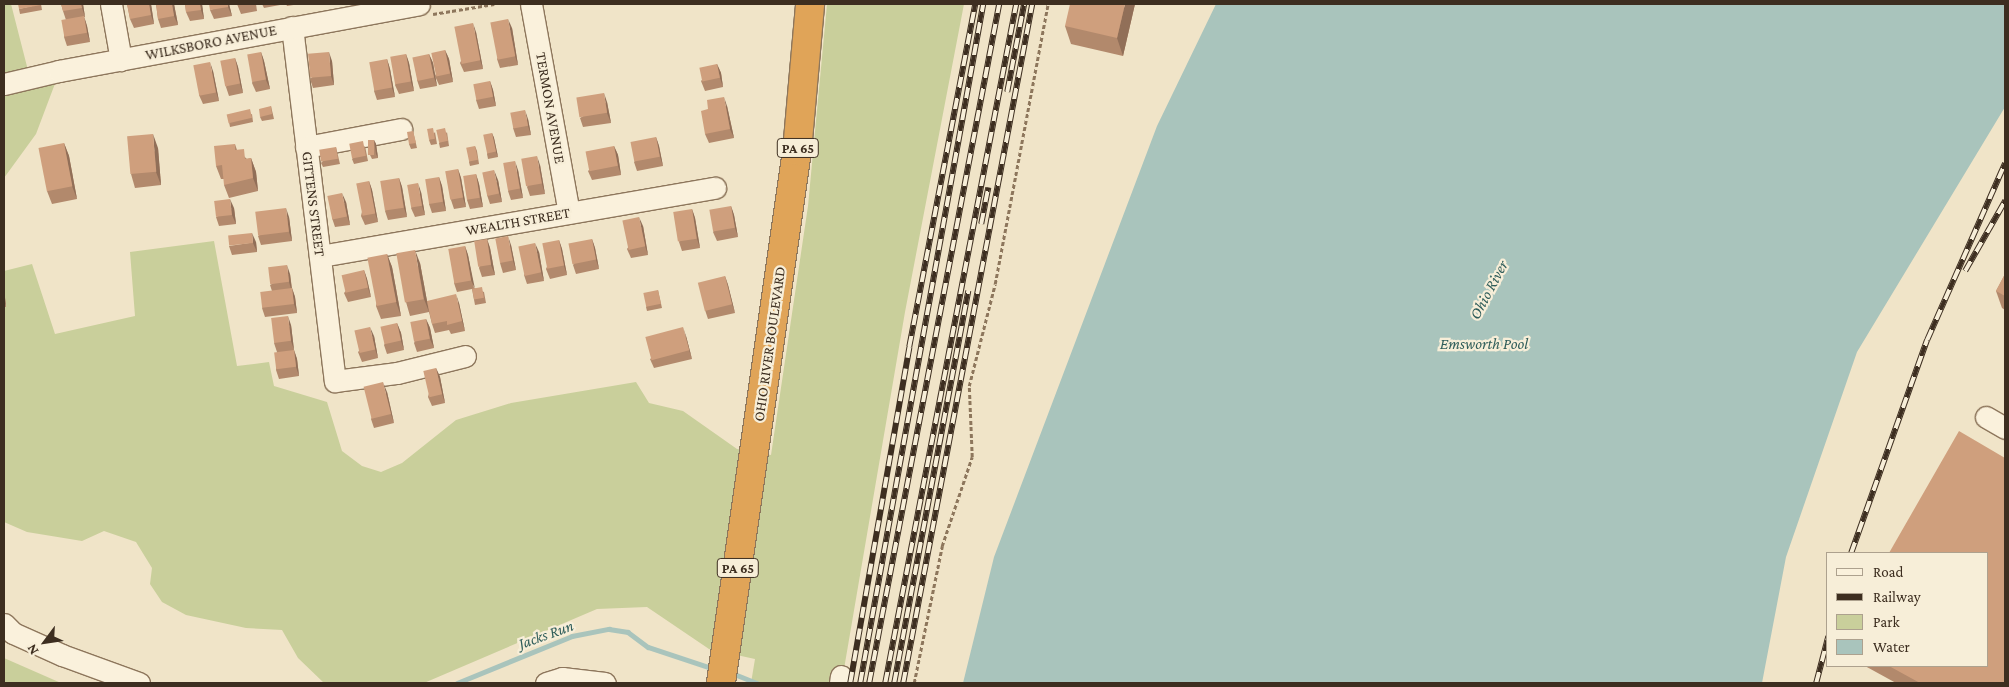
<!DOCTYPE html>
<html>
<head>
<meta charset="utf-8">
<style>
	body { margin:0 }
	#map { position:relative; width:2009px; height:687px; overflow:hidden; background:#f0e4c8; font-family:"Crimson Pro",serif }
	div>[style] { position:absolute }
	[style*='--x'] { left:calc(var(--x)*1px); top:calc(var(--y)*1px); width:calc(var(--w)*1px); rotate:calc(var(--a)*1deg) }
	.green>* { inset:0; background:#c9cf9b }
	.water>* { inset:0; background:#a9c4bc }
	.stream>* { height:4.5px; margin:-2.25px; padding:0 2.25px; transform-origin:2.25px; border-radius:2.25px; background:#a9c4bc }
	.path>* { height:2.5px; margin-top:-1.25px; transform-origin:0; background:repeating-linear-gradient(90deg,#8d765c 0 4px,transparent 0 6.5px) }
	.roads { filter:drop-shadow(1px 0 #8d765c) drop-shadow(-1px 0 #8d765c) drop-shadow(0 1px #8d765c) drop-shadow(0 -1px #8d765c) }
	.minor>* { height:21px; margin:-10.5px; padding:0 10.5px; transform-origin:10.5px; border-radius:10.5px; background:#faf1dc }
	.highway>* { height:28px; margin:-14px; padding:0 14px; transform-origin:14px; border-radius:14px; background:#e0a458 }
	.rail>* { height:5.5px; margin-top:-2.75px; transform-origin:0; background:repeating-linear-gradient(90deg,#f7eed8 0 11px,#3d2e20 0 22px); box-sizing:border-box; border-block:1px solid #3d2e20 }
	.wall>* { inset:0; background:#b2896c }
	.shaded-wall>* { inset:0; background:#916f58 }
	.building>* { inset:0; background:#cf9f7d; transform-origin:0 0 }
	span { translate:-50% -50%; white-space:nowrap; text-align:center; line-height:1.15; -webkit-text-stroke:4.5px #f7eed8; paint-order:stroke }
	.shield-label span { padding:1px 4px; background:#f7eed8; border:1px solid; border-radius:4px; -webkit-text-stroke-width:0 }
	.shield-label { font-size:14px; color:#3d2e20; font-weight:700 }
	.street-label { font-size:15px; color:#3d2e20 }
	.water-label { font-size:16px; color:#2f5d5a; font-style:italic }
	.frame { position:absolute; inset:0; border:5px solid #3d2e20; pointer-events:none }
	.legend { position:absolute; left:1826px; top:552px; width:162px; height:115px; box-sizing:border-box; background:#f7eed8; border:1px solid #ada18e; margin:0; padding:6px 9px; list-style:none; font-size:15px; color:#3d2e20 }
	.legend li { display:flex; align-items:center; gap:10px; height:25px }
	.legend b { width:25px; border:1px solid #ada18e }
	.north { position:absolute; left:20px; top:617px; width:50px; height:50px; -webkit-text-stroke:4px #f7eed8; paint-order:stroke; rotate:239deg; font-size:14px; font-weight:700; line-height:20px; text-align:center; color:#3d2e20 }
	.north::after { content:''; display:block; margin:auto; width:18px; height:22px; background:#3d2e20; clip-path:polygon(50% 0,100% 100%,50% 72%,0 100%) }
</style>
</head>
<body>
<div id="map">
	<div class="green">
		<div style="clip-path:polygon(4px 4px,11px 4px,32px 86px,56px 81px,36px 134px,4px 178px)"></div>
		<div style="clip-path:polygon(827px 4px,964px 4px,905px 312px,844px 669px,832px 669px,830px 683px,751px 683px,755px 659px,709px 649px,647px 607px,597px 609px,424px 683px,324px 683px,298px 658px,282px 630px,246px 628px,186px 615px,162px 602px,150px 584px,152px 568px,136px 542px,104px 531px,82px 541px,27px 532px,4px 522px,4px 271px,32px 264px,55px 334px,135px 316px,130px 252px,214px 241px,237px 366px,269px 362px,274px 386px,327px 402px,342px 451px,362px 466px,381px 472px,402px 463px,456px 420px,511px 403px,636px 382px,649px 403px,683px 411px,737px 449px,771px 455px,808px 206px)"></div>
		<div style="clip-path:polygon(4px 658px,61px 683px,4px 683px)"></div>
	</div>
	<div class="water">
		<div style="clip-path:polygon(1216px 4px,2005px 4px,2005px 107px,1857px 352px,1786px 557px,1762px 683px,963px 683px,994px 557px,1157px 126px)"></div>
	</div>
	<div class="stream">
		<div style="--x:732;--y:673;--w:27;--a:22"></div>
		<div style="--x:457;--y:683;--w:124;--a:-22.2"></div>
		<div style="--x:572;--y:636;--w:38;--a:-11"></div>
		<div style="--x:609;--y:629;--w:19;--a:9"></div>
		<div style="--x:628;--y:632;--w:25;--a:37"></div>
		<div style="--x:648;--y:647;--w:70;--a:18.4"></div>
	</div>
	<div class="path">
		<div style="--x:433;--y:14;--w:62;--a:-9.3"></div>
		<div style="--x:914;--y:683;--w:140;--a:-78.4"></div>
		<div style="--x:942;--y:546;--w:94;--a:-71.4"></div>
		<div style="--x:972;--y:457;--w:71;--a:-92.4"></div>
		<div style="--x:969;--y:386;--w:105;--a:-75.7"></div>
		<div style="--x:995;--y:284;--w:285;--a:-79.3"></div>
	</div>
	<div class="roads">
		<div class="minor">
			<div style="--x:111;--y:4;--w:57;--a:79.9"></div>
			<div style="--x:531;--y:4;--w:212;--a:79.7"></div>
			<div style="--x:292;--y:27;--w:357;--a:83.1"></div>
			<div style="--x:335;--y:381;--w:63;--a:-7.4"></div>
			<div style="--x:397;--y:373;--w:70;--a:-14"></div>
			<div style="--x:4;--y:84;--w:57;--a:-13.3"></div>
			<div style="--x:59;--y:71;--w:366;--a:-10.5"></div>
			<div style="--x:306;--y:147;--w:97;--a:-10.7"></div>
			<div style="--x:320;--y:256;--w:401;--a:-9.8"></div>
			<div style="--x:1986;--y:417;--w:22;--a:30"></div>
			<div style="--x:4;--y:624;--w:13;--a:45"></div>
			<div style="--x:13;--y:633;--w:54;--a:24.2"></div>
			<div style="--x:62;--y:655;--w:82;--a:20"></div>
			<div style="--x:546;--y:683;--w:17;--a:-17"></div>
			<div style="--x:562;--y:678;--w:43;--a:6.6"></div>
			<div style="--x:840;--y:683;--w:7;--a:-82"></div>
		</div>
		<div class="highway">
			<div style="--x:721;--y:683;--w:537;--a:-81.87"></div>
			<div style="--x:797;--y:151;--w:148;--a:-84.9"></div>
		</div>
	</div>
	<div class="rail">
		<div style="--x:1007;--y:92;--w:90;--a:-79.1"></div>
		<div style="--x:981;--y:224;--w:37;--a:-79"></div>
		<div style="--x:1965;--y:271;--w:81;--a:-60.3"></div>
		<div style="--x:1851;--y:553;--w:226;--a:-70.4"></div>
		<div style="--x:1927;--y:340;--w:193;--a:-66.2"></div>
		<div style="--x:850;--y:683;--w:341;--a:-80"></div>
		<div style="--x:909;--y:347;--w:349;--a:-79.1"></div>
		<div style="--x:860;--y:683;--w:690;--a:-79.73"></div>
		<div style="--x:869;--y:683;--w:691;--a:-79.16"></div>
		<div style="--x:885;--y:683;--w:692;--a:-79.08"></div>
		<div style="--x:894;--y:683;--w:399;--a:-79.3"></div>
		<div style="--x:903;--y:683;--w:691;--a:-79.24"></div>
		<div style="--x:1816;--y:683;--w:48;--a:-75.4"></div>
	</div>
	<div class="wall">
		<div style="clip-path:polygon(41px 4px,42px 10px,20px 14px,19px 9px)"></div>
		<div style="clip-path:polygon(61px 4px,83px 4px,85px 17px,84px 17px,87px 26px,90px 42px,67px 46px,64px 37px,66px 20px,63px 11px)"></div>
		<div style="clip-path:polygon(127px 4px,151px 4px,154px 24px,134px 28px,130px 19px)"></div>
		<div style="clip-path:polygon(156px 4px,174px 4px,178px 25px,161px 28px,158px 19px)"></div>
		<div style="clip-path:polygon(185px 4px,202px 4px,204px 19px,190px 21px,186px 12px)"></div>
		<div style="clip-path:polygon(229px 4px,232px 16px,214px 19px,210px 10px)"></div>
		<div style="clip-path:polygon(237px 4px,256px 4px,257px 11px,241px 14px)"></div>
		<div style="clip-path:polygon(262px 4px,280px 4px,280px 5px,264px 8px)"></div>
		<div style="clip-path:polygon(286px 4px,300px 4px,287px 6px)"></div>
		<div style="clip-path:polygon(1135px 4px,1123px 56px,1071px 44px,1065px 26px)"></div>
		<div style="clip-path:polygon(512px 28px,518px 65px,500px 68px,497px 59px)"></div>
		<div style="clip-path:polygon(476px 32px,483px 69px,464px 72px,460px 63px)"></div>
		<div style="clip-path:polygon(445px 50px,449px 59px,453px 82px,439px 85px,435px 76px)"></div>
		<div style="clip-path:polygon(261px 52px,264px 61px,270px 89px,256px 92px,252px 83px)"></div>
		<div style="clip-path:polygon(406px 54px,409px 63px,414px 91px,399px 94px,395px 85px)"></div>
		<div style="clip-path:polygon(429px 54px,433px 63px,437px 86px,420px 89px,417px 80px)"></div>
		<div style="clip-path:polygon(235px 58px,238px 67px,243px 93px,229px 96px,226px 87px)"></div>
		<div style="clip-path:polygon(387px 59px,390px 69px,395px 97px,377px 100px,374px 91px)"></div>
		<div style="clip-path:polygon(332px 61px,334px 85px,313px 88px,310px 79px)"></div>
		<div style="clip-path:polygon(717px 64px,721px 73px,723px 87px,705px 91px,701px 81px)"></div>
		<div style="clip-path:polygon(213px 71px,219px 101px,203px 104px,199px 95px)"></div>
		<div style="clip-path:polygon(490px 81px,493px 90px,496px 106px,479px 109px,476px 100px)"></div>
		<div style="clip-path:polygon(607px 102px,611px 123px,583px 127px,580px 118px)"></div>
		<div style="clip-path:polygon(271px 106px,274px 119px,262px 121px,260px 117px)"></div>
		<div style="clip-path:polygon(727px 106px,734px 138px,709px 143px,705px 134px,708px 109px)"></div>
		<div style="clip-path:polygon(252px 114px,253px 122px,230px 127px,229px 122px)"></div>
		<div style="clip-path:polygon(528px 119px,531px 135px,516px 137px,513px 128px)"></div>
		<div style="clip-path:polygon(413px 131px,417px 148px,411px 149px,409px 144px)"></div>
		<div style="clip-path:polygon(435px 132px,437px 144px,431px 145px,429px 140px)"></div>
		<div style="clip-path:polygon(447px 132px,449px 146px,440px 148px,439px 143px)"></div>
		<div style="clip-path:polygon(492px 133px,494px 138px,498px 157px,488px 159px,487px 154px)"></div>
		<div style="clip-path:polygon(656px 137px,659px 146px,663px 166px,637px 171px,634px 162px)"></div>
		<div style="clip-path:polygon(374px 140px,376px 144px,378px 158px,372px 159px,370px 155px)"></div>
		<div style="clip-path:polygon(64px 143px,69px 156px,77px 199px,52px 204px,47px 191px)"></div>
		<div style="clip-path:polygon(235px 144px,237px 150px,247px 159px,251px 158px,256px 172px,258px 191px,229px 198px,224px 185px,224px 179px,221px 179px,216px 166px)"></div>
		<div style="clip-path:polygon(365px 146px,368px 161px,354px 164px,352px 159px)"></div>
		<div style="clip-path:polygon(475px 146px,477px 151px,479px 164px,470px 166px,469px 162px)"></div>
		<div style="clip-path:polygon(614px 146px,618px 155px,621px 175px,592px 180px,588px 171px)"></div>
		<div style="clip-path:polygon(336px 147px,340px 164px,323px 167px,321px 163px)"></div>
		<div style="clip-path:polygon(158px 148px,161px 185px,135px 188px,131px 174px)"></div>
		<div style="clip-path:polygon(540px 165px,545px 194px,530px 196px,527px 187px)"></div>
		<div style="clip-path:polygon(458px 169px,461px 178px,466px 207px,454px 209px,451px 200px)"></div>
		<div style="clip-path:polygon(518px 170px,523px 198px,511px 200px,508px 191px)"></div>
		<div style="clip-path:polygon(476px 174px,479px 184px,483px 207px,470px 209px,467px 200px)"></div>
		<div style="clip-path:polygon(439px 177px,442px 186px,446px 211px,432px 213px,429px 204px)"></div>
		<div style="clip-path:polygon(399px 178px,402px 187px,407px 217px,388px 220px,385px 211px)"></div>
		<div style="clip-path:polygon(498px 180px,502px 202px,490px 204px,487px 195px)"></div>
		<div style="clip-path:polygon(369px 181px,372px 190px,378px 222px,365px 225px,361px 216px)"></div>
		<div style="clip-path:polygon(421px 192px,425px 215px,415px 217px,411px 208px)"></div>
		<div style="clip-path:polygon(346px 202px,350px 225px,335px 227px,332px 218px)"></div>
		<div style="clip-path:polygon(731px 206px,734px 215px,738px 237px,717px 241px,713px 232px)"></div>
		<div style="clip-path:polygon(234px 208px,236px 224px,219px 226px,216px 217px)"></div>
		<div style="clip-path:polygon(692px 209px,695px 218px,700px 248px,682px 251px,679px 242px)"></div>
		<div style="clip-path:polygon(289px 217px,292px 241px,261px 245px,258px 236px)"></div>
		<div style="clip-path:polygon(643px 226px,648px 255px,631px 258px,627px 249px)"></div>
		<div style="clip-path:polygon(487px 239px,490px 248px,495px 275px,482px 277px,479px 268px)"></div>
		<div style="clip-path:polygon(592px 239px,595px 248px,599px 269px,576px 274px,573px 265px)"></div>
		<div style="clip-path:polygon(559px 240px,562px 249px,567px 275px,550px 279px,546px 269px)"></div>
		<div style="clip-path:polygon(256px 242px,257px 252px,232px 255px,229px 246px)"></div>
		<div style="clip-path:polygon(511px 245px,516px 270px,503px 273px,500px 263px)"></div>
		<div style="clip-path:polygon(465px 246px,468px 255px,474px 288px,484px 292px,486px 303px,475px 305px,472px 289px,457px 292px,454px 283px)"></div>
		<div style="clip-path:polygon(539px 252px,544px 281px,527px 284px,524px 275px)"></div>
		<div style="clip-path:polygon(387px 254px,392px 267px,401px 316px,381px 319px,376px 306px)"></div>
		<div style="clip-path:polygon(420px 263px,427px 301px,459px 303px,465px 331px,451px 334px,449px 330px,435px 333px,432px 324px,429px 312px,410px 316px,406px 302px)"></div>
		<div style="clip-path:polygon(364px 270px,367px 279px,371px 297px,348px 302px,344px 293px)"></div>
		<div style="clip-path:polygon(290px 274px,292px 288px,295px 297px,297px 313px,265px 317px,262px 308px,272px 291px,270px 285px)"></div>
		<div style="clip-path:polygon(2005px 274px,2005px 310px,2002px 308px,1996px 291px)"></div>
		<div style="clip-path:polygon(725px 276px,728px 285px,735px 313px,708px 319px,705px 310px)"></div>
		<div style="clip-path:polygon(4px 288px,6px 307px,4px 307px)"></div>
		<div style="clip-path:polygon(658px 290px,662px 308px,647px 311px,646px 307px)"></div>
		<div style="clip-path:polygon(426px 319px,430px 328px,434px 348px,417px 352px,414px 343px)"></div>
		<div style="clip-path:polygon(397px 323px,401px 333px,404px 350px,387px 354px,384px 345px)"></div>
		<div style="clip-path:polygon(291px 325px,294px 350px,297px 359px,299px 376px,279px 379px,276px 370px,277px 352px,274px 343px)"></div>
		<div style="clip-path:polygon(374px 336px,378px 358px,362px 362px,358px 352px)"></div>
		<div style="clip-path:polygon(686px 336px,692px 359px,654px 368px,650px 359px)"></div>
		<div style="clip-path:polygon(436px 368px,440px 377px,445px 403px,432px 406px,428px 397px)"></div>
		<div style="clip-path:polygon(387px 392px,394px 423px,374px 428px,371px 419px)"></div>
		<div style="clip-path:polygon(1865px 666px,1988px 666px,2005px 683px,1896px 683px)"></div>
	</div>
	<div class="shaded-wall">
		<div style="clip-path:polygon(81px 4px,83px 4px,85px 17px,82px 8px)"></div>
		<div style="clip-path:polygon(149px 4px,151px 4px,154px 24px,151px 15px)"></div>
		<div style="clip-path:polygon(172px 4px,174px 4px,178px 25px,174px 16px)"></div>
		<div style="clip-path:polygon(200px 4px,202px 4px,204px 19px,201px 10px)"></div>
		<div style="clip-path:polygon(228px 4px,229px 4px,232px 16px,228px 7px)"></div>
		<div style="clip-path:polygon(1125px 4px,1135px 4px,1123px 56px,1117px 38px)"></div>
		<div style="clip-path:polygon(84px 16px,87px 26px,90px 42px,87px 33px)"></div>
		<div style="clip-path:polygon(508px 19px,512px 28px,518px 65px,515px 56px)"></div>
		<div style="clip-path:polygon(473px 23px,476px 32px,483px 69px,480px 60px)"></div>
		<div style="clip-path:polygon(445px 50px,449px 59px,453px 82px,450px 73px)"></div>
		<div style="clip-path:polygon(261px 52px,264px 61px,270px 89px,266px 80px)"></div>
		<div style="clip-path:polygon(329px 52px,332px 61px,334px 85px,331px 76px)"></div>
		<div style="clip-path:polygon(406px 54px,409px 63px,414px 91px,411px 82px)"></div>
		<div style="clip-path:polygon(429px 54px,433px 63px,437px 86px,434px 77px)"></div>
		<div style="clip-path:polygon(235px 58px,238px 67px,243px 93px,240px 84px)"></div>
		<div style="clip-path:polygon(387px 59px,390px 69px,395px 97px,392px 88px)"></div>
		<div style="clip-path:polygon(210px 62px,213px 71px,219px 101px,216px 92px)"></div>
		<div style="clip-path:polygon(717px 64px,721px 73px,723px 87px,720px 78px)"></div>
		<div style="clip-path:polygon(490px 81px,493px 90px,496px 106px,493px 97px)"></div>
		<div style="clip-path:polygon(604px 93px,607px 102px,611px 123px,607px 113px)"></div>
		<div style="clip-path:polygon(724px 97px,727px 106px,734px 138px,730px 129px)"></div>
		<div style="clip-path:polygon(525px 110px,528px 119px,531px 135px,528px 126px)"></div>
		<div style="clip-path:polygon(492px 133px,494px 138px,498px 157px,496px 152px)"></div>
		<div style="clip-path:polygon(153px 134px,158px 148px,161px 185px,156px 172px)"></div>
		<div style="clip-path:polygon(656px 137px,659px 146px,663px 166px,660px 157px)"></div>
		<div style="clip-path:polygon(374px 140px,376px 144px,378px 158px,376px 154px)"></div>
		<div style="clip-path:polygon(64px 143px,69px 156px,77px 199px,72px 186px)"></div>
		<div style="clip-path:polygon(614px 146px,618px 155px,621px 175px,618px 166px)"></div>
		<div style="clip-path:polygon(537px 156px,540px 165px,545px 194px,542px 184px)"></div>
		<div style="clip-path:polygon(251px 158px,256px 172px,258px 191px,253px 178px)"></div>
		<div style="clip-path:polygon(515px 161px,518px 170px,523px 198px,520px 189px)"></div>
		<div style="clip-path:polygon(458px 169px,461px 178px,466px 207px,463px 198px)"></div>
		<div style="clip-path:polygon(494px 170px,498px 180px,502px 202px,499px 193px)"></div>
		<div style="clip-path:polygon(476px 174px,479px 184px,483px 207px,480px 198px)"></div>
		<div style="clip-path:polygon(439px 177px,442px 186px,446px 211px,443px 202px)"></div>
		<div style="clip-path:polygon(399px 178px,402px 187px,407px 217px,404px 208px)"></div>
		<div style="clip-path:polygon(369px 181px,372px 190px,378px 222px,375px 213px)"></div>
		<div style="clip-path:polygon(418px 183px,421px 192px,425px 215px,422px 206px)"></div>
		<div style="clip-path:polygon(342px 193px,346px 202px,350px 225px,347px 216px)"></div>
		<div style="clip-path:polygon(230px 199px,234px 208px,236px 224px,232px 215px)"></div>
		<div style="clip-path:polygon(731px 206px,734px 215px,738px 237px,735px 228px)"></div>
		<div style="clip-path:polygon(286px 208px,289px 217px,292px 241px,289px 232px)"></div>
		<div style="clip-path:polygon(692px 209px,695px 218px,700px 248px,697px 239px)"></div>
		<div style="clip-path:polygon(639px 217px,643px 226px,648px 255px,645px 246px)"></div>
		<div style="clip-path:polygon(252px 233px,256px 242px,257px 252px,253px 243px)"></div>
		<div style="clip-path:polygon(508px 236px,511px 245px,516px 270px,513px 261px)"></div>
		<div style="clip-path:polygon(487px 239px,490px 248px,495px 275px,491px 265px)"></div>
		<div style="clip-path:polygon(592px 239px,595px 248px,599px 269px,596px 260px)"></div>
		<div style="clip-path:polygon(559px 240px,562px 249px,567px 275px,564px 266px)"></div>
		<div style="clip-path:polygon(535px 243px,539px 252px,544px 281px,541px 272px)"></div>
		<div style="clip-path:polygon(465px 246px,468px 255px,475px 289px,471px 280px)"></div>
		<div style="clip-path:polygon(415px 250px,420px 263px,429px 312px,424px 299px)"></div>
		<div style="clip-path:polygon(387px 254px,392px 267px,401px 316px,396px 302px)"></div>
		<div style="clip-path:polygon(287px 265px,290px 274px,292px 292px,289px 282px)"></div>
		<div style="clip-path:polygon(364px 270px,367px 279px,371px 297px,368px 288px)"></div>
		<div style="clip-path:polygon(725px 276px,728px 285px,735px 313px,732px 304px)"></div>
		<div style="clip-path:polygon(4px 288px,4px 289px,6px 307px,4px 300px)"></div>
		<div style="clip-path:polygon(292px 288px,295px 297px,297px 313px,294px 304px)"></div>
		<div style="clip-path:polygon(456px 294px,459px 303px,465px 331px,462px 321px)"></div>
		<div style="clip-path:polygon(288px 316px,291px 325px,294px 350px,291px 341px)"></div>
		<div style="clip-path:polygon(426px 319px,430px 328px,434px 348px,430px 339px)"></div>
		<div style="clip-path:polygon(397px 323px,401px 333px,404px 350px,401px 341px)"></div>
		<div style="clip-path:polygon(370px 327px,374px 336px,378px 358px,375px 349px)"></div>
		<div style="clip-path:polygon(683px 327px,686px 336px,692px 359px,689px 350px)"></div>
		<div style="clip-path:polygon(294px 350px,297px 359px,299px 376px,296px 367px)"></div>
		<div style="clip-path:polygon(436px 368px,440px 377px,445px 403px,442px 394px)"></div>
		<div style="clip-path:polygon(383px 382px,387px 392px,394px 423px,391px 414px)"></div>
	</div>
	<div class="building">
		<div style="clip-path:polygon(18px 4px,40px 4px,41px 5px,19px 9px)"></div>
		<div style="clip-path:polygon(61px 4px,81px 4px,82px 8px,63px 11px)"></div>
		<div style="clip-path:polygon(127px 4px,149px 4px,151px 15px,130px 19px)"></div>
		<div style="clip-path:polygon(156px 4px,172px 4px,174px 16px,158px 19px)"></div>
		<div style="clip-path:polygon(185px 4px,200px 4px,201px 10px,186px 12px)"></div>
		<div style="clip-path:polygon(209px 4px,228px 4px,228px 7px,210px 10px)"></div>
		<div style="clip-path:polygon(1070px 4px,1125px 4px,1117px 38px,1065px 26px)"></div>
		<div style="left:84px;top:16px;width:17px;height:23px;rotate:80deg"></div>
		<div style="left:508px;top:19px;width:38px;height:18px;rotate:79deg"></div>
		<div style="left:473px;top:23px;width:38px;height:19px;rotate:79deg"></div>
		<div style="left:445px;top:50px;width:24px;height:14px;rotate:78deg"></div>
		<div style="left:261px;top:52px;width:28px;height:14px;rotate:80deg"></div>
		<div style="left:329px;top:52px;width:24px;height:21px;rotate:85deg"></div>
		<div style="left:406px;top:54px;width:28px;height:16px;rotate:80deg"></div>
		<div style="left:429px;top:54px;width:24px;height:17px;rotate:78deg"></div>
		<div style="left:235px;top:58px;width:26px;height:15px;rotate:79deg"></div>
		<div style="left:387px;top:59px;width:29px;height:18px;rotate:80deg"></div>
		<div style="left:210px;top:62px;width:31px;height:17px;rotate:79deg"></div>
		<div style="left:717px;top:64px;width:14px;height:18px;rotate:78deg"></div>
		<div style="left:490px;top:81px;width:16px;height:17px;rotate:79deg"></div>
		<div style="left:604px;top:93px;width:20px;height:28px;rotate:81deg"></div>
		<div style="clip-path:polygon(724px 97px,730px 129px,705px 134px,701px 111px,708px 109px,707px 100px)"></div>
		<div style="clip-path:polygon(271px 106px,272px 114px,260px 117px,259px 109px)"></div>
		<div style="left:250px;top:109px;width:9px;height:24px;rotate:77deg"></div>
		<div style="left:525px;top:110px;width:16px;height:15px;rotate:79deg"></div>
		<div style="left:433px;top:128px;width:11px;height:6px;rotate:80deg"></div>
		<div style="left:445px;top:128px;width:13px;height:9px;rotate:77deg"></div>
		<div style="clip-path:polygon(413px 131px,416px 143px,409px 144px,407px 132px)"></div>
		<div style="left:492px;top:133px;width:19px;height:9px;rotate:78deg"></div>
		<div style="left:153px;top:134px;width:38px;height:26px;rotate:85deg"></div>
		<div style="left:656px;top:137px;width:20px;height:26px;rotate:79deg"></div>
		<div style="left:368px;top:140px;width:6px;height:15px"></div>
		<div style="left:363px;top:141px;width:15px;height:14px;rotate:79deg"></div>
		<div style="left:64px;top:143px;width:44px;height:26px;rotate:79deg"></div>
		<div style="clip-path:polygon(235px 144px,235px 150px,244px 149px,245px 159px,251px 158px,253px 178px,224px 185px,222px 165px,216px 166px,214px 146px)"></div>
		<div style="left:475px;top:146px;width:14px;height:9px;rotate:78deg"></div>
		<div style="left:614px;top:146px;width:20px;height:29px;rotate:79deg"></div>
		<div style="left:336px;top:147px;width:12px;height:17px;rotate:81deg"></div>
		<div style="left:537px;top:156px;width:28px;height:16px;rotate:80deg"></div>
		<div style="left:515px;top:161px;width:28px;height:12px;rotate:80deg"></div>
		<div style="left:458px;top:169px;width:29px;height:13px;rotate:80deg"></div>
		<div style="left:494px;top:170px;width:24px;height:12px;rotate:78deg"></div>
		<div style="left:476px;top:174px;width:24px;height:13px;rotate:81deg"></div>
		<div style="left:439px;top:177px;width:25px;height:14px;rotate:81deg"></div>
		<div style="left:399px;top:178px;width:30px;height:19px;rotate:81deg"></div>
		<div style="left:369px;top:181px;width:33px;height:13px;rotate:79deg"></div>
		<div style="left:418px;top:183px;width:23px;height:11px;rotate:80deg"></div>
		<div style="left:342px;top:193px;width:24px;height:15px;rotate:78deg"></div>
		<div style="left:230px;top:199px;width:16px;height:16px;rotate:83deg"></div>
		<div style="left:731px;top:206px;width:22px;height:22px;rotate:80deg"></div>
		<div style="left:286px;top:208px;width:24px;height:31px;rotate:83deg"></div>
		<div style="left:692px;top:209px;width:30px;height:19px;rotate:81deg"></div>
		<div style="left:639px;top:217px;width:30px;height:17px;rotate:78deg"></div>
		<div style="left:252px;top:233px;width:10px;height:24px;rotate:84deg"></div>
		<div style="left:508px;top:236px;width:25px;height:13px;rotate:79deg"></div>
		<div style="left:487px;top:239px;width:26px;height:13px;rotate:81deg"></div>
		<div style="left:592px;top:239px;width:21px;height:24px;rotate:79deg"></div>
		<div style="left:559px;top:240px;width:26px;height:17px;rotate:79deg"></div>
		<div style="left:535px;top:243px;width:30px;height:17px;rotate:78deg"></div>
		<div style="left:465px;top:246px;width:35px;height:17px;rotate:80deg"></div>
		<div style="left:415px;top:250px;width:50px;height:19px;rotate:80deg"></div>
		<div style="left:387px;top:254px;width:49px;height:20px;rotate:79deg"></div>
		<div style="left:287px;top:265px;width:17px;height:19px;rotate:83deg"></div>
		<div style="left:364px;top:270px;width:18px;height:23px;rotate:77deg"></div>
		<div style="clip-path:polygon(2005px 274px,2005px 296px,1996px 291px)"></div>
		<div style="left:725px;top:276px;width:29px;height:28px;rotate:76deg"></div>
		<div style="left:482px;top:287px;width:11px;height:10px;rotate:80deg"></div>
		<div style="left:292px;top:288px;width:16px;height:32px;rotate:83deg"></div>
		<div style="left:658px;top:290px;width:14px;height:15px;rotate:78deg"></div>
		<div style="clip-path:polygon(456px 294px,462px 321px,447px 325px,447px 321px,432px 324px,427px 301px)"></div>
		<div style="left:288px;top:316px;width:25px;height:17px;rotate:83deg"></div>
		<div style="left:426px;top:319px;width:20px;height:16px;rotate:79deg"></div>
		<div style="left:397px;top:323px;width:18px;height:17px;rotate:77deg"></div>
		<div style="left:370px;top:327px;width:23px;height:16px;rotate:77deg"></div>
		<div style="left:683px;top:327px;width:24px;height:39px;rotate:75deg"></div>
		<div style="left:294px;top:350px;width:17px;height:20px;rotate:83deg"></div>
		<div style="left:436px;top:368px;width:27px;height:13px;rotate:77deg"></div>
		<div style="left:383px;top:382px;width:33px;height:20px;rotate:76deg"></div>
		<div style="clip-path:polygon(1959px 431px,2005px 458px,2005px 683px,1920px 683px,1889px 666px,1988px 666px,1988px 553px,1889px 553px)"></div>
	</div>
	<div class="shield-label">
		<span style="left:798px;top:148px">PA 65</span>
		<span style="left:738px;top:568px">PA 65</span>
	</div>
	<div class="street-label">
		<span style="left:211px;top:43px;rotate:-11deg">WILKSBORO AVENUE</span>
		<span style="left:550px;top:108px;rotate:80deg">TERMON AVENUE</span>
		<span style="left:313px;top:204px;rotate:83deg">GITTENS STREET</span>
		<span style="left:518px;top:222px;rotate:-10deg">WEALTH STREET</span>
		<span style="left:770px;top:344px;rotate:-82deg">OHIO RIVER BOULEVARD</span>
	</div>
	<div class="water-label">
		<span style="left:1489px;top:290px;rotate:-62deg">Ohio River</span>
		<span style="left:1484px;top:344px">Emsworth Pool</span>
		<span style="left:546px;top:635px;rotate:-20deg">Jacks Run</span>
	</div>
	<div class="frame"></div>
	<ul class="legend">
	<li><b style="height:6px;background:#faf1dc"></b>Road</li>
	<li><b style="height:6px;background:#3d2e20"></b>Railway</li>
	<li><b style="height:14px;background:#c9cf9b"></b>Park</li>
	<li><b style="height:14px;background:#a9c4bc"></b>Water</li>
	</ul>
	<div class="north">N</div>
</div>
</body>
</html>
